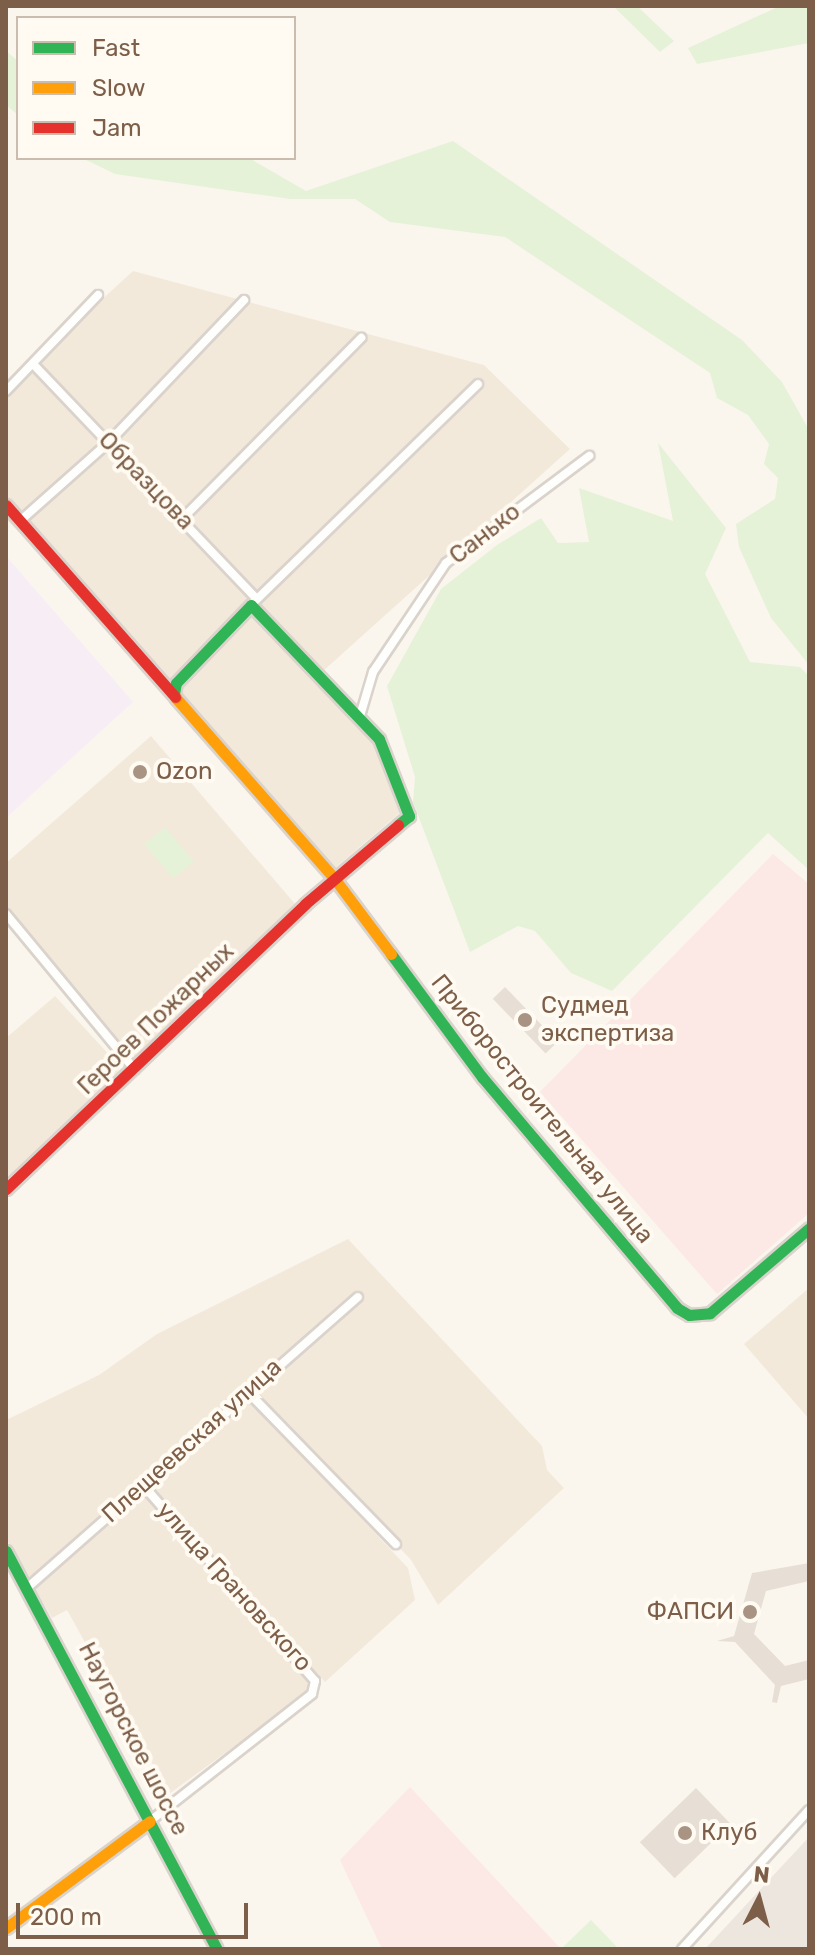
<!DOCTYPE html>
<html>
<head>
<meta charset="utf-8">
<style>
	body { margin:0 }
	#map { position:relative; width:815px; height:1955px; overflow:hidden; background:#faf6ee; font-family:Rubik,sans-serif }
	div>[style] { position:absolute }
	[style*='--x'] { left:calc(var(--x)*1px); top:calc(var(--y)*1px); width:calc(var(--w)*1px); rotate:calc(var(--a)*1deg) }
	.residential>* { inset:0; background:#f3e9db }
	.industrial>* { inset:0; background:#ede6de }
	.education>* { inset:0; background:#f7edf5 }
	.medical>* { inset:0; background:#fce8e5 }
	.green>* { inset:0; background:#e5f2d8; transform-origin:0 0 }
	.building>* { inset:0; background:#e7dfd5; transform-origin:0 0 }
	.roads { filter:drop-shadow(2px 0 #dad3cc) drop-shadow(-2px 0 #dad3cc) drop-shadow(0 2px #dad3cc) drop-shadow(0 -2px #dad3cc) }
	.street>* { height:8px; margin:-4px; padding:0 4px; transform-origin:4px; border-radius:4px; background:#fefefc }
	.fast>* { height:11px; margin:-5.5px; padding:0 5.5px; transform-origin:5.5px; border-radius:5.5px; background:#30b455 }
	.slow>* { height:11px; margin:-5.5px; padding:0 5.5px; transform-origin:5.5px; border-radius:5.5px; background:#ff9f0a }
	.jam>* { height:11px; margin:-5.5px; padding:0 5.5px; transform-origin:5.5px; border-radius:5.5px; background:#e5322d }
	.dots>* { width:22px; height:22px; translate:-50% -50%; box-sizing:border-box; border:4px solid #fffbf2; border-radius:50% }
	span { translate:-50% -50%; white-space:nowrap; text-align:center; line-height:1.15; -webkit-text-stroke:8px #fffbf2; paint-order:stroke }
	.street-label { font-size:24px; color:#7d5f49 }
	.poi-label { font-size:24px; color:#7d5f49 }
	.left { translate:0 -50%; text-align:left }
	.right { translate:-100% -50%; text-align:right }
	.frame { position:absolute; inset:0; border:8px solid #7d5f49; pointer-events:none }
	.legend { position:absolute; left:16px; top:16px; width:280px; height:144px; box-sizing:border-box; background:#fffbf2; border:2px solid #cbbdae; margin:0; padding:10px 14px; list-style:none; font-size:24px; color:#7d5f49 }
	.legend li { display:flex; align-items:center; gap:16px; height:40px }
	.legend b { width:40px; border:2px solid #cbbdae }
	.north { position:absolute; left:719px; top:1859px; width:80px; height:80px; -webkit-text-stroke:6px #fffbf2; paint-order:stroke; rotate:6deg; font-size:22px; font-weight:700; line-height:32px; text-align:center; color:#7d5f49 }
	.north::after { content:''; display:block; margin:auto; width:28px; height:36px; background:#7d5f49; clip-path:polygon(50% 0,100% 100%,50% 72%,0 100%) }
	.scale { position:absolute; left:16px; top:1903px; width:232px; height:36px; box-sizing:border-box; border:4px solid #7d5f49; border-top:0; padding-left:10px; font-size:24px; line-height:28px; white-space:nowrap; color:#7d5f49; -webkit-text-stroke:6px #fffbf2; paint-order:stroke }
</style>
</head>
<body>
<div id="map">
	<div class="residential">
		<div style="clip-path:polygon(133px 271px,484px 365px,570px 449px,312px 681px,378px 744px,403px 810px,335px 868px,175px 688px,6px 519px,6px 387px)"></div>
		<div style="clip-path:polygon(151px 736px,296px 905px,135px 1063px,6px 910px,6px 863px)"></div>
		<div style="clip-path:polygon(55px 996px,125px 1072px,6px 1182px,6px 1038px)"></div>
		<div style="clip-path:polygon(348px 1239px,542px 1446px,547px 1470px,564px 1488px,438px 1605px,411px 1560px,246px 1384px,31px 1579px,6px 1539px,6px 1420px,99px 1375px,157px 1334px)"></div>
		<div style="clip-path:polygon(809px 1288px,809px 1419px,744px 1344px)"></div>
		<div style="clip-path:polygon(247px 1397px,408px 1568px,415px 1600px,325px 1682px,146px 1484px)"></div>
		<div style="clip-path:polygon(143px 1489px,310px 1677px,306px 1694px,169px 1794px,67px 1610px,52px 1618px,34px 1587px)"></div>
	</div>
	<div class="industrial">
		<div style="clip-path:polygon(809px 1837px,809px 1949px,705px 1949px)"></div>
	</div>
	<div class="education">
		<div style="clip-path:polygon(6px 556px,133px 702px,6px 818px)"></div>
	</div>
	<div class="medical">
		<div style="clip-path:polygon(773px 854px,809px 884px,809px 1213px,717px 1294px,540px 1092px)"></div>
		<div style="clip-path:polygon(410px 1787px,561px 1949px,382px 1949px,340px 1860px)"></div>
	</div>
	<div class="green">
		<div style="clip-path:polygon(613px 6px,637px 6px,674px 41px,660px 52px)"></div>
		<div style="clip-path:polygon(780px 6px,809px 6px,809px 43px,697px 64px,688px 48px)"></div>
		<div style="clip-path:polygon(6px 51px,18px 61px,18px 115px,6px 105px)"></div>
		<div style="clip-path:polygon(453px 141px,742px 340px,782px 382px,809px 430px,809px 665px,771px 618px,739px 547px,736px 524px,775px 499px,778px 478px,764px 464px,769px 444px,748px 415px,717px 398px,710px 373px,505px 237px,390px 222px,355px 199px,290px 199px,115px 174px,82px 158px,249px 158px,306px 191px)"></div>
		<div style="clip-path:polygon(658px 443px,726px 528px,705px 574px,750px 662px,800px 667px,809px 676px,809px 870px,768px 833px,612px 991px,571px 973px,535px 931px,518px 926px,470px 952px,413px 802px,415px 777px,387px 686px,441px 589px,497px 545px,541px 518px,558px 543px,589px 542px,579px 488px,673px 521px)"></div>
		<div style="left:165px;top:827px;width:45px;height:27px;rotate:50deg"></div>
		<div style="clip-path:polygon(591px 1920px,619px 1949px,561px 1949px)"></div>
	</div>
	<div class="building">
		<div style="left:505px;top:987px;width:76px;height:17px;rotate:46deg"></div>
		<div style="clip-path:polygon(809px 1563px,809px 1581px,766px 1591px,754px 1634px,785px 1666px,809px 1660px,809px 1679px,781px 1686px,777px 1703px,772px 1702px,775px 1685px,735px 1642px,717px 1641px,734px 1636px,752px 1573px)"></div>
		<div style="left:696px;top:1788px;width:50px;height:78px;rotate:46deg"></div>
	</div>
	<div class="roads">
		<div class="street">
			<div style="--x:34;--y:365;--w:323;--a:46.4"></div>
			<div style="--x:6;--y:391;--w:133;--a:-46.2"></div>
			<div style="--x:182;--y:519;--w:255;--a:-45.3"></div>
			<div style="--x:20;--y:521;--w:119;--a:-41.6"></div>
			<div style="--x:109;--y:442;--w:196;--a:-46.4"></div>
			<div style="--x:255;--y:601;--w:311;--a:-44.2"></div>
			<div style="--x:360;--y:716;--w:46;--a:-73.5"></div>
			<div style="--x:373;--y:672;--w:131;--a:-56.2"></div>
			<div style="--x:446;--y:563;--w:179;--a:-36.8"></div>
			<div style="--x:6;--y:914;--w:202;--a:50.4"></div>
			<div style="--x:246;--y:1390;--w:215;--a:45.8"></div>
			<div style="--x:142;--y:1484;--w:262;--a:48.7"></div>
			<div style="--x:315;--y:1681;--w:13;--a:103"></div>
			<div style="--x:312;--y:1694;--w:206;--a:141.9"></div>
			<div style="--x:28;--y:1587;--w:439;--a:-41.3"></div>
			<div style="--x:682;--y:1949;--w:188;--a:-47.6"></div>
		</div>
		<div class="fast">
			<div style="--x:174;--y:694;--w:11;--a:-80"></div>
			<div style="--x:176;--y:683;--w:108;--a:-46.1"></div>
			<div style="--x:251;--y:605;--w:185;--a:46.3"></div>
			<div style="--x:379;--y:739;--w:83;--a:68.7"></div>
			<div style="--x:409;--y:816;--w:14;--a:141"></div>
			<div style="--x:391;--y:954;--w:153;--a:53.5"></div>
			<div style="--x:482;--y:1077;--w:302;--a:49.8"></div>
			<div style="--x:677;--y:1308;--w:14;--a:30"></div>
			<div style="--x:689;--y:1315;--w:21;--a:-5"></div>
			<div style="--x:710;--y:1313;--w:130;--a:-40.6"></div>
			<div style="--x:6;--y:1551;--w:450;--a:62.1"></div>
		</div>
		<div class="slow">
			<div style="--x:175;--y:697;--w:241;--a:48.7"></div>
			<div style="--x:334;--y:878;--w:95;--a:53.1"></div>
			<div style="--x:6;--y:1928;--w:179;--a:-36.6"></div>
		</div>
		<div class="jam">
			<div style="--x:6;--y:505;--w:256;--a:48.6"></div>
			<div style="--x:6;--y:1189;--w:413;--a:-43.6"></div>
			<div style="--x:305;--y:904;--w:122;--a:-40.3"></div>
		</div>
	</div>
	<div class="dots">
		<div style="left:140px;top:772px;background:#a99483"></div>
		<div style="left:525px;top:1020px;background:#a99483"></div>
		<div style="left:750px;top:1612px;background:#a99483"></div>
		<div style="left:685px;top:1833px;background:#a99483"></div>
	</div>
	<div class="street-label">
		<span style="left:146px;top:481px;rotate:46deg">Образцова</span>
		<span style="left:485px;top:534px;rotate:-38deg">Санько</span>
		<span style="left:156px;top:1019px;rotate:-44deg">Героев Пожарных</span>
		<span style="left:542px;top:1109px;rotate:51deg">Приборостроительная улица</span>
		<span style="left:192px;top:1441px;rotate:-42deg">Плещеевская улица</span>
		<span style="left:234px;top:1587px;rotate:48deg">улица Грановского</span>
		<span style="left:133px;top:1739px;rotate:63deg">Наугорское шоссе</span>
	</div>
	<div class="poi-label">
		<span class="left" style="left:156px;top:772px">Ozon</span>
		<span class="left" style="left:541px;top:1020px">Судмед<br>экспертиза</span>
		<span class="right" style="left:734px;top:1612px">ФАПСИ</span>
		<span class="left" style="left:701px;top:1833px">Клуб</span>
	</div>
	<div class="frame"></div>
	<ul class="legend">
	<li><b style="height:10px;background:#30b455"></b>Fast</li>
	<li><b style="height:10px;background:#ff9f0a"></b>Slow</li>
	<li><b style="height:10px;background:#e5322d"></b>Jam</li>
	</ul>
	<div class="north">N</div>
	<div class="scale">200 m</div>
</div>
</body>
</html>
